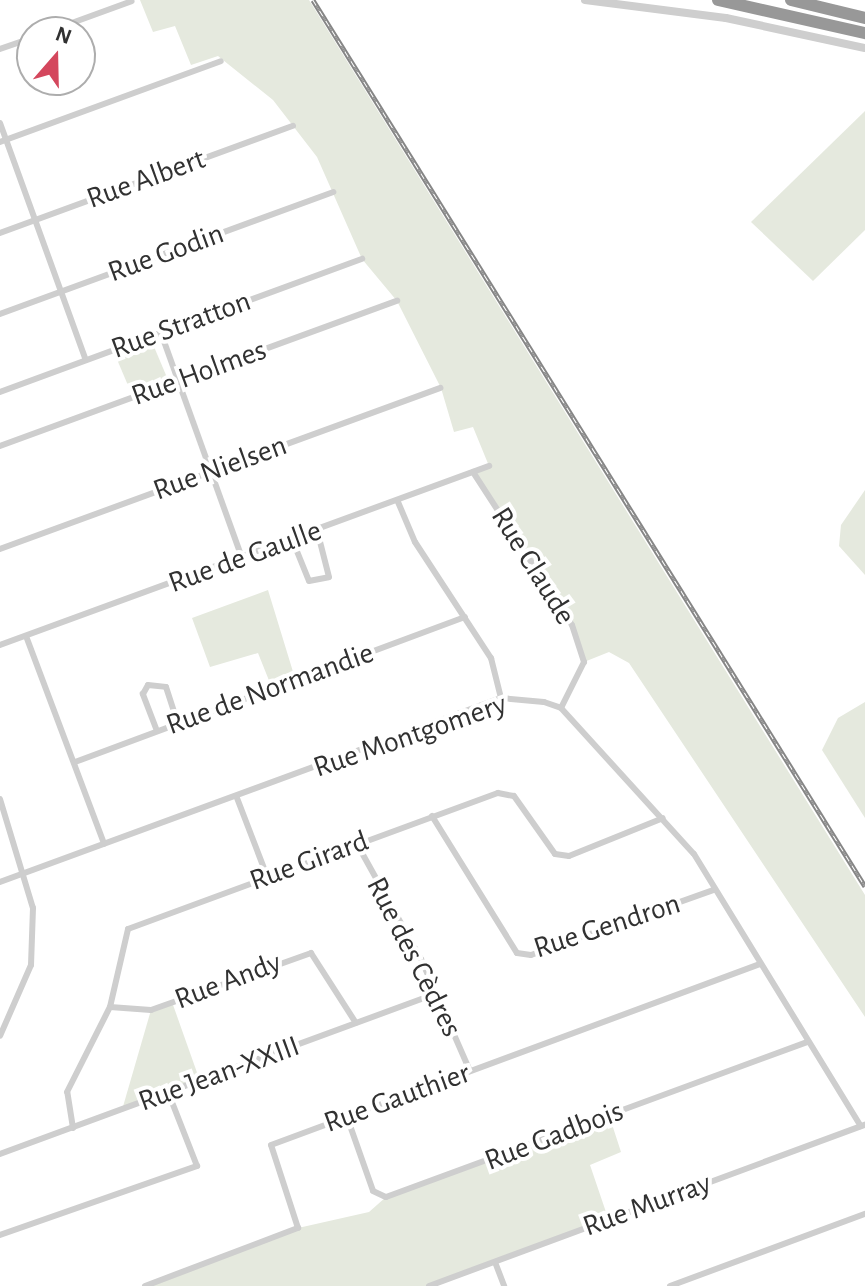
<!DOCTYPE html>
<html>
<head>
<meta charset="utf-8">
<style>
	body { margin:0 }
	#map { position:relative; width:865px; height:1286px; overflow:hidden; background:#fff; font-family:"Alegreya Sans",sans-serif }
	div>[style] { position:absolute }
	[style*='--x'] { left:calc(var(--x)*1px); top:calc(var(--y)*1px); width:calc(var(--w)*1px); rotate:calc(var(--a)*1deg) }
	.green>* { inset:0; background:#e5e9de; transform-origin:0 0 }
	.minor>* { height:6px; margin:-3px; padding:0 3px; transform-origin:3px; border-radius:3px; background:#cecece }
	.tertiary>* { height:8px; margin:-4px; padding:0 4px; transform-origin:4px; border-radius:4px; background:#cecece }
	.motorway>* { height:12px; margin:-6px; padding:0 6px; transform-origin:6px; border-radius:6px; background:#989898 }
	.rail>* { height:5px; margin-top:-2.5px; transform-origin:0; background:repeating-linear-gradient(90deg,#fff 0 6px,#868686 0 12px); box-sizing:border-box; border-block:2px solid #868686 }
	span { translate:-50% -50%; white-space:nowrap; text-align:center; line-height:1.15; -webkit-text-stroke:8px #fff; paint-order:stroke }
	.street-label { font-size:30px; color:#313131 }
	.north { position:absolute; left:16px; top:16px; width:80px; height:80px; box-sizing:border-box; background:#fff; border:2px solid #adadad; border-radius:50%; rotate:20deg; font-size:22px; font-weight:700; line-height:32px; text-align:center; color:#313131 }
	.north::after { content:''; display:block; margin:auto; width:28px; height:36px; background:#d4475d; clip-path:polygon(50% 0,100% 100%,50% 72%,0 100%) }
</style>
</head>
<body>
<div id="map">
	<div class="green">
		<div style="clip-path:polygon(140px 0,309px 0,865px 895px,865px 1017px,629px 663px,609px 652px,584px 662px,572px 625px,473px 472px,489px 466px,473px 427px,454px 432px,441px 388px,397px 301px,362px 259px,317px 157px,273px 100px,218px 56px,191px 65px,175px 26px,153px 32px)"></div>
		<div style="clip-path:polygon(865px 111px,865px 230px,813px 281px,751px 222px)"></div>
		<div style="left:152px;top:342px;width:39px;height:39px;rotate:67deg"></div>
		<div style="clip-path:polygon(865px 490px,865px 575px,839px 546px,841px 525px)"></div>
		<div style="clip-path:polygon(268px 590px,294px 675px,270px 683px,258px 653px,210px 667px,192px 618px)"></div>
		<div style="clip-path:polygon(865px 702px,865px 818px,822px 750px,838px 718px)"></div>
		<div style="clip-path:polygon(172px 1002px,200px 1081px,122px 1110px,151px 1010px)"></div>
		<div style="clip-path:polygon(609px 1115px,621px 1152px,590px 1165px,608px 1218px,426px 1286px,145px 1286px,298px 1228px,369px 1212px,386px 1197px)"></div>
	</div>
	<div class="minor">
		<div style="--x:47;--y:32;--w:90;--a:-20"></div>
		<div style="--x:0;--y:49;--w:34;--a:-19"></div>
		<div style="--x:0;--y:123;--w:252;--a:70.1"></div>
		<div style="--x:0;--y:142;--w:235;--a:-20.1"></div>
		<div style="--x:0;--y:233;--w:312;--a:-20.1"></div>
		<div style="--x:0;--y:314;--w:355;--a:-20.1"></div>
		<div style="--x:161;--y:333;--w:239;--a:70.2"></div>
		<div style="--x:0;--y:392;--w:386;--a:-20.2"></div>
		<div style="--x:0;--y:446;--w:423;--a:-20.1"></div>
		<div style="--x:473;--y:472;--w:182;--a:57.1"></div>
		<div style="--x:572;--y:625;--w:39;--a:72"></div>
		<div style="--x:584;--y:662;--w:51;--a:116.6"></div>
		<div style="--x:398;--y:502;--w:43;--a:67"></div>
		<div style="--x:415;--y:542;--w:139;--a:56.8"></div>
		<div style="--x:491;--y:658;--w:41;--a:76"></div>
		<div style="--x:292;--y:539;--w:45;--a:68"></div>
		<div style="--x:309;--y:581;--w:20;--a:-11"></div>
		<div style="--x:329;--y:577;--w:49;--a:-104.3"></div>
		<div style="--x:0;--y:549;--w:469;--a:-20.1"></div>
		<div style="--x:26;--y:636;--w:222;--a:69.4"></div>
		<div style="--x:0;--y:645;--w:521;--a:-20.11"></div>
		<div style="--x:157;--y:731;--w:40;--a:-111"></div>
		<div style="--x:143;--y:694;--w:10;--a:-61"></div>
		<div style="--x:148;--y:685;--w:18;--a:6"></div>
		<div style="--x:166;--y:687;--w:38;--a:72"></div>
		<div style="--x:75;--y:762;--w:416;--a:-20.4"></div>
		<div style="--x:237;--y:798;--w:84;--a:69"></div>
		<div style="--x:0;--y:799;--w:114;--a:73.2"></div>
		<div style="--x:33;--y:908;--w:57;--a:92"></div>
		<div style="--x:31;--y:965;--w:77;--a:113.6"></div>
		<div style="--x:432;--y:816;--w:161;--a:58.2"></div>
		<div style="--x:517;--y:953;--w:14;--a:8"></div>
		<div style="--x:531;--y:955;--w:194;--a:-19.6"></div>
		<div style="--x:357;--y:844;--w:132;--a:60.9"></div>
		<div style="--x:421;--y:959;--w:122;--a:66.4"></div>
		<div style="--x:0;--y:882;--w:534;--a:-20.17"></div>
		<div style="--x:501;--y:698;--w:43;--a:5.3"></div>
		<div style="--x:544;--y:702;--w:18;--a:19"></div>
		<div style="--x:561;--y:708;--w:197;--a:47.7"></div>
		<div style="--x:694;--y:854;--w:319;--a:58.5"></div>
		<div style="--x:110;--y:1007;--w:41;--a:4.2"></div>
		<div style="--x:151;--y:1010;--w:170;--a:-19.6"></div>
		<div style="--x:311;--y:953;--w:83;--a:57.3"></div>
		<div style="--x:347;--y:1117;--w:78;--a:70.6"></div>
		<div style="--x:373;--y:1191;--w:14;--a:25"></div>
		<div style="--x:386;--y:1197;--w:450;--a:-20.2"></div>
		<div style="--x:73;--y:1128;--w:36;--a:-99"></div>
		<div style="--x:67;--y:1092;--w:95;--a:-63.2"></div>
		<div style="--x:110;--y:1007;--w:80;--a:-77"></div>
		<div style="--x:128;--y:929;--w:394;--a:-20.2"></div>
		<div style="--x:498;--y:793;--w:16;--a:11"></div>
		<div style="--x:514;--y:796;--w:71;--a:54.7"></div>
		<div style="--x:555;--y:854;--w:14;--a:8"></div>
		<div style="--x:569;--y:856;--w:101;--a:-22"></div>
		<div style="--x:0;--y:1154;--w:467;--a:-20.2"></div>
		<div style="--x:0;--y:1235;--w:209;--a:-19.3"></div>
		<div style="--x:197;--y:1166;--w:79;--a:-111.4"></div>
		<div style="--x:495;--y:1262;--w:26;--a:69"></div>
		<div style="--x:145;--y:1286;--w:164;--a:-20.8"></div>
		<div style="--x:298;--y:1228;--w:87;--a:-108"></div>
		<div style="--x:271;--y:1145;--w:521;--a:-20.31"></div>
		<div style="--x:429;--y:1286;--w:465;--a:-20.3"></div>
		<div style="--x:670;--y:1286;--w:208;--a:-20.3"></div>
	</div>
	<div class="tertiary">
		<div style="--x:585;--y:0;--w:142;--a:7.3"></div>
		<div style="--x:726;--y:18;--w:142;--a:12.2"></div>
	</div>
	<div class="motorway">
		<div style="--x:718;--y:0;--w:151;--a:12.7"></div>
		<div style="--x:791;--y:0;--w:76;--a:13.7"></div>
	</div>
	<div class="rail">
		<div style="--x:313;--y:0;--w:1044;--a:58.08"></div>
	</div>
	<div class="street-label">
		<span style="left:146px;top:179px;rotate:-20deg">Rue Albert</span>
		<span style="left:166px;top:253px;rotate:-20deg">Rue Godin</span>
		<span style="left:181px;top:325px;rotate:-20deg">Rue Stratton</span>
		<span style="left:199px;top:373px;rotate:-20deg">Rue Holmes</span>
		<span style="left:220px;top:468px;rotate:-20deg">Rue Nielsen</span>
		<span style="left:245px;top:557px;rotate:-20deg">Rue de Gaulle</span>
		<span style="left:533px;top:566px;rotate:58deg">Rue Claude</span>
		<span style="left:270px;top:689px;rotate:-20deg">Rue de Normandie</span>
		<span style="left:410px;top:736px;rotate:-19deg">Rue Montgomery</span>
		<span style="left:309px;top:861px;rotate:-20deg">Rue Girard</span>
		<span style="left:607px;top:926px;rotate:-18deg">Rue Gendron</span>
		<span style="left:414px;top:957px;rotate:63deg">Rue des Cèdres</span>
		<span style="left:228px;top:981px;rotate:-21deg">Rue Andy</span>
		<span style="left:219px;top:1074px;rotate:-20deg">Rue Jean-XXIII</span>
		<span style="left:397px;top:1098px;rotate:-20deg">Rue Gauthier</span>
		<span style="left:554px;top:1136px;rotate:-21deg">Rue Gadbois</span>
		<span style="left:647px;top:1205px;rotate:-20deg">Rue Murray</span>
	</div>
	<div class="north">N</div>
</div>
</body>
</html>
